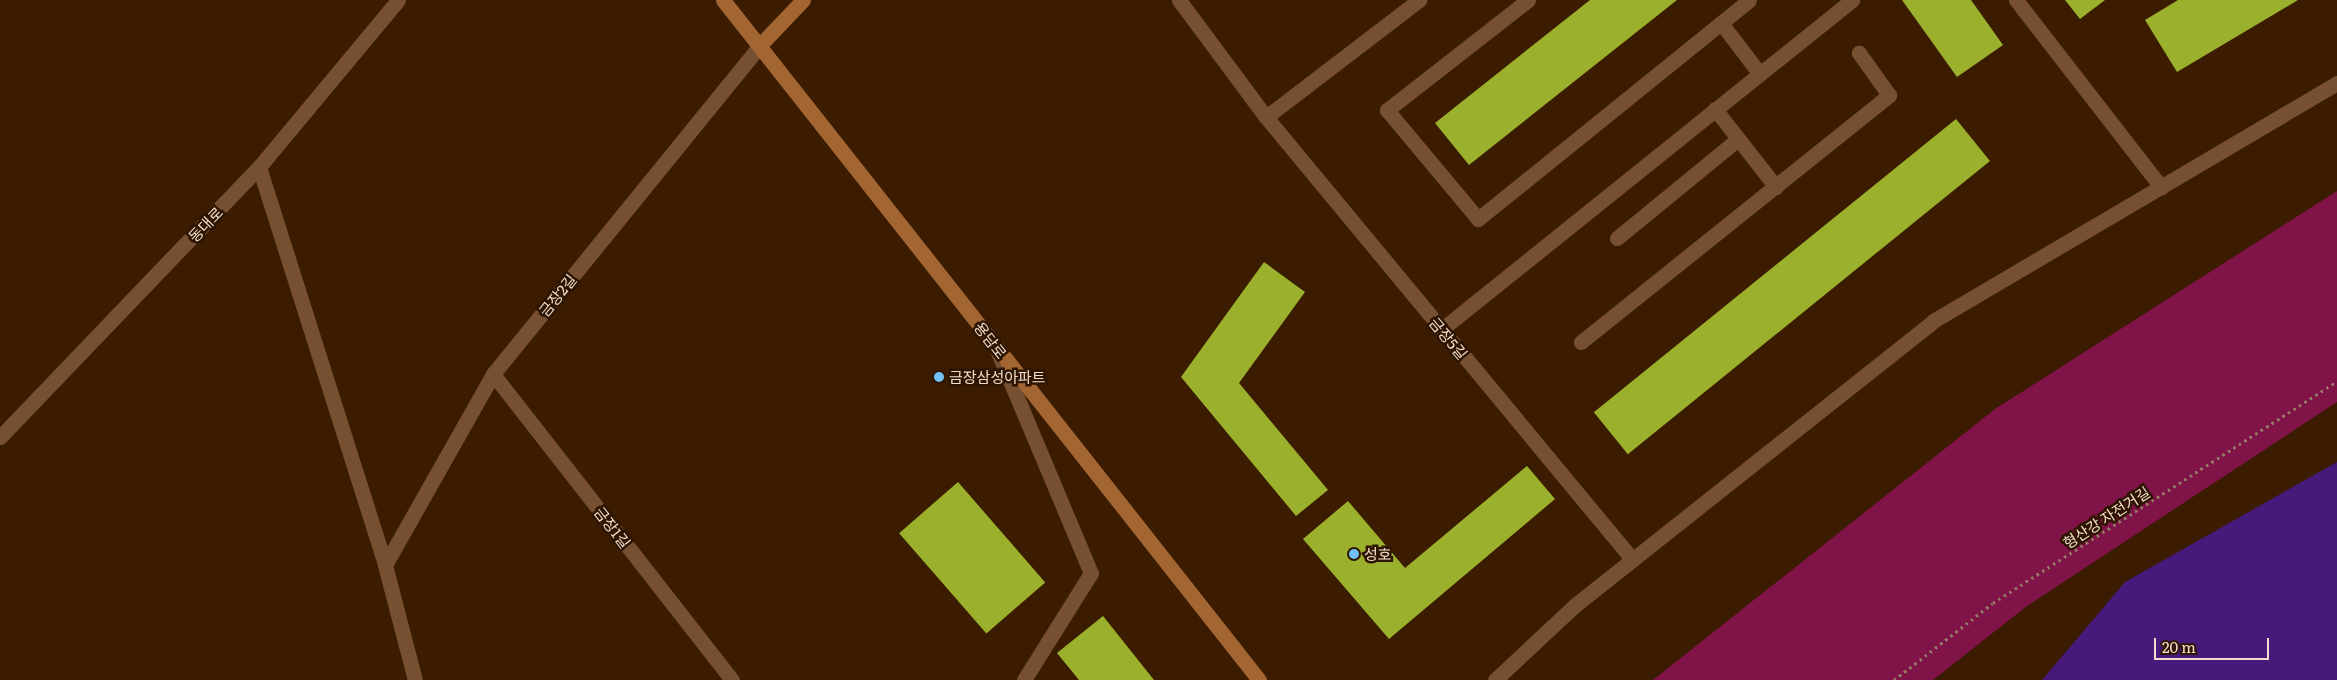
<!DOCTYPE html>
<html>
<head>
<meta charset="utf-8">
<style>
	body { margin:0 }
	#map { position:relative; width:2337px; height:680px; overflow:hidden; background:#3b1c00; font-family:Literata,"Noto Sans KR",serif }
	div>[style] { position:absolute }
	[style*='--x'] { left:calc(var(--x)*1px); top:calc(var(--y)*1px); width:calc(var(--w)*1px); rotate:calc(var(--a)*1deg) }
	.green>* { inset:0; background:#801347 }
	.water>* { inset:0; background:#451a7b }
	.building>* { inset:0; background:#9bb02c; transform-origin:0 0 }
	.path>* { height:3px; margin-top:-1.5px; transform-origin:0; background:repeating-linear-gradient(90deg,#957b65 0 2.5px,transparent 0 6.5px) }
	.lane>* { height:15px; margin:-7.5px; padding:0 7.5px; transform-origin:7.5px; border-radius:7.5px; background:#765031 }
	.street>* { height:15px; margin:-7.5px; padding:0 7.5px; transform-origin:7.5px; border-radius:7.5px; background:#765031 }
	.secondary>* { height:15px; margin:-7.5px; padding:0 7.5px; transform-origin:7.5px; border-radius:7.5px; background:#a36633 }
	.dots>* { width:14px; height:14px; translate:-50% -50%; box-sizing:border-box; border:2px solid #2d1501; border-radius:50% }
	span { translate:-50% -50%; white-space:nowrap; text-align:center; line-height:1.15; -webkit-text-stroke:5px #2d1501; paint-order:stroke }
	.street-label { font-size:15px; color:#f2ddcd }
	.poi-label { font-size:15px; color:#f2ddcd }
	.left { translate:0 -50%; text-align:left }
	.scale { position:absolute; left:2154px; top:638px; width:115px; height:22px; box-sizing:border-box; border:2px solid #f2ddcd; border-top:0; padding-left:6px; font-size:15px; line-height:18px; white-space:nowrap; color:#f2ddcd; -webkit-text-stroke:4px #2d1501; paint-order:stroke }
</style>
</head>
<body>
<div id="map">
	<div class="green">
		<div style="clip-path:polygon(2337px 191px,2337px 402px,2027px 606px,1933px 680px,1653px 680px,1995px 409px)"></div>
	</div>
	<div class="water">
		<div style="clip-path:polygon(2337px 462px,2337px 680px,2042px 680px,2125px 582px)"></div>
	</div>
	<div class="building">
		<div style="clip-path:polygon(1590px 0,1677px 0,1469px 165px,1435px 123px)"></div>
		<div style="clip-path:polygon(1902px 0,1971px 0,2003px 45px,1957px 77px)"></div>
		<div style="clip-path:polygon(2065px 0,2105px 0,2080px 19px)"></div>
		<div style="clip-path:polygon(2178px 0,2298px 0,2177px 72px,2145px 20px)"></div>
		<div style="left:1956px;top:119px;width:54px;height:466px;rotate:51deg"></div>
		<div style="clip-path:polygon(1264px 262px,1305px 292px,1239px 383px,1328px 490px,1296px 516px,1181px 377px)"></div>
		<div style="clip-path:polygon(1527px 466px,1555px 499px,1389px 639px,1303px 539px,1348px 501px,1405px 568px)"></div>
		<div style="left:958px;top:482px;width:133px;height:78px;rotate:49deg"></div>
		<div style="clip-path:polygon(1103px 616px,1154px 680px,1079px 680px,1057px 653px)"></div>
	</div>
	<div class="path">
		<div style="--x:1894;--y:680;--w:125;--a:-37.9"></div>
		<div style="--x:1993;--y:603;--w:409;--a:-32.8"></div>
	</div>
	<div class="lane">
		<div style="--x:1528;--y:0;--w:179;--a:142"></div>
		<div style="--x:1387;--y:110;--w:142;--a:50.1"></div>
		<div style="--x:1478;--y:219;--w:348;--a:-38.9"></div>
		<div style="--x:2016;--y:0;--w:237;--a:52.2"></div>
		<div style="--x:1721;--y:23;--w:64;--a:52.6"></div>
		<div style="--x:1715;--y:109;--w:99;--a:52"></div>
		<div style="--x:1617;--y:238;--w:156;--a:-39.3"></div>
		<div style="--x:1442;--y:329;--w:526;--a:-38.74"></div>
		<div style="--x:1581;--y:342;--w:395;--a:-38.7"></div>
		<div style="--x:1889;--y:95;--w:52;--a:-125.5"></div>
	</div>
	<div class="street">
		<div style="--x:1179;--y:0;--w:146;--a:53.4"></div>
		<div style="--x:1266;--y:117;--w:574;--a:50.37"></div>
		<div style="--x:1266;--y:117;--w:193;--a:-37.4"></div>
		<div style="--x:259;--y:167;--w:417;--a:72.4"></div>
		<div style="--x:385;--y:565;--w:119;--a:75.4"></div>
		<div style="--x:998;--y:352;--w:240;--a:67.2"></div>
		<div style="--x:1091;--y:573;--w:126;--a:122.1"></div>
		<div style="--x:493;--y:374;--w:388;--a:52"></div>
		<div style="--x:0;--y:437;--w:374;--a:-46.2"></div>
		<div style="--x:259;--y:167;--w:217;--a:-50.2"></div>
		<div style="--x:385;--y:565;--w:219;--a:-60.5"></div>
		<div style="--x:493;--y:374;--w:424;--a:-50.9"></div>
		<div style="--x:1495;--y:680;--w:108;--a:-43.1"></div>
		<div style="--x:1574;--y:606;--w:458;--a:-38.4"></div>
		<div style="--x:1933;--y:321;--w:469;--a:-30.5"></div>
	</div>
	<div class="secondary">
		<div style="--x:723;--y:0;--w:866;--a:51.75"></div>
		<div style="--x:760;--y:45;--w:62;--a:-46.3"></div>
	</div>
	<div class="dots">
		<div style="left:939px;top:377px;background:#71c1f5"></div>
		<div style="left:1354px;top:554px;background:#71c1f5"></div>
	</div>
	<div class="street-label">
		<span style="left:205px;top:224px;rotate:-46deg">동대로</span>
		<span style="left:557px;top:295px;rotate:-51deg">금장2길</span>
		<span style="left:1449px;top:338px;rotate:50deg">금장5길</span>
		<span style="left:991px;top:340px;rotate:52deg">용담로</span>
		<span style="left:2106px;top:517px;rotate:-33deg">형산강 자전거길</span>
		<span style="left:613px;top:527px;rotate:52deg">금장1길</span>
	</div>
	<div class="poi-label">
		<span class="left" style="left:949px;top:377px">금장삼성아파트</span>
		<span class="left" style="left:1364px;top:554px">성호</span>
	</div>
	<div class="scale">20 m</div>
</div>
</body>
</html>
